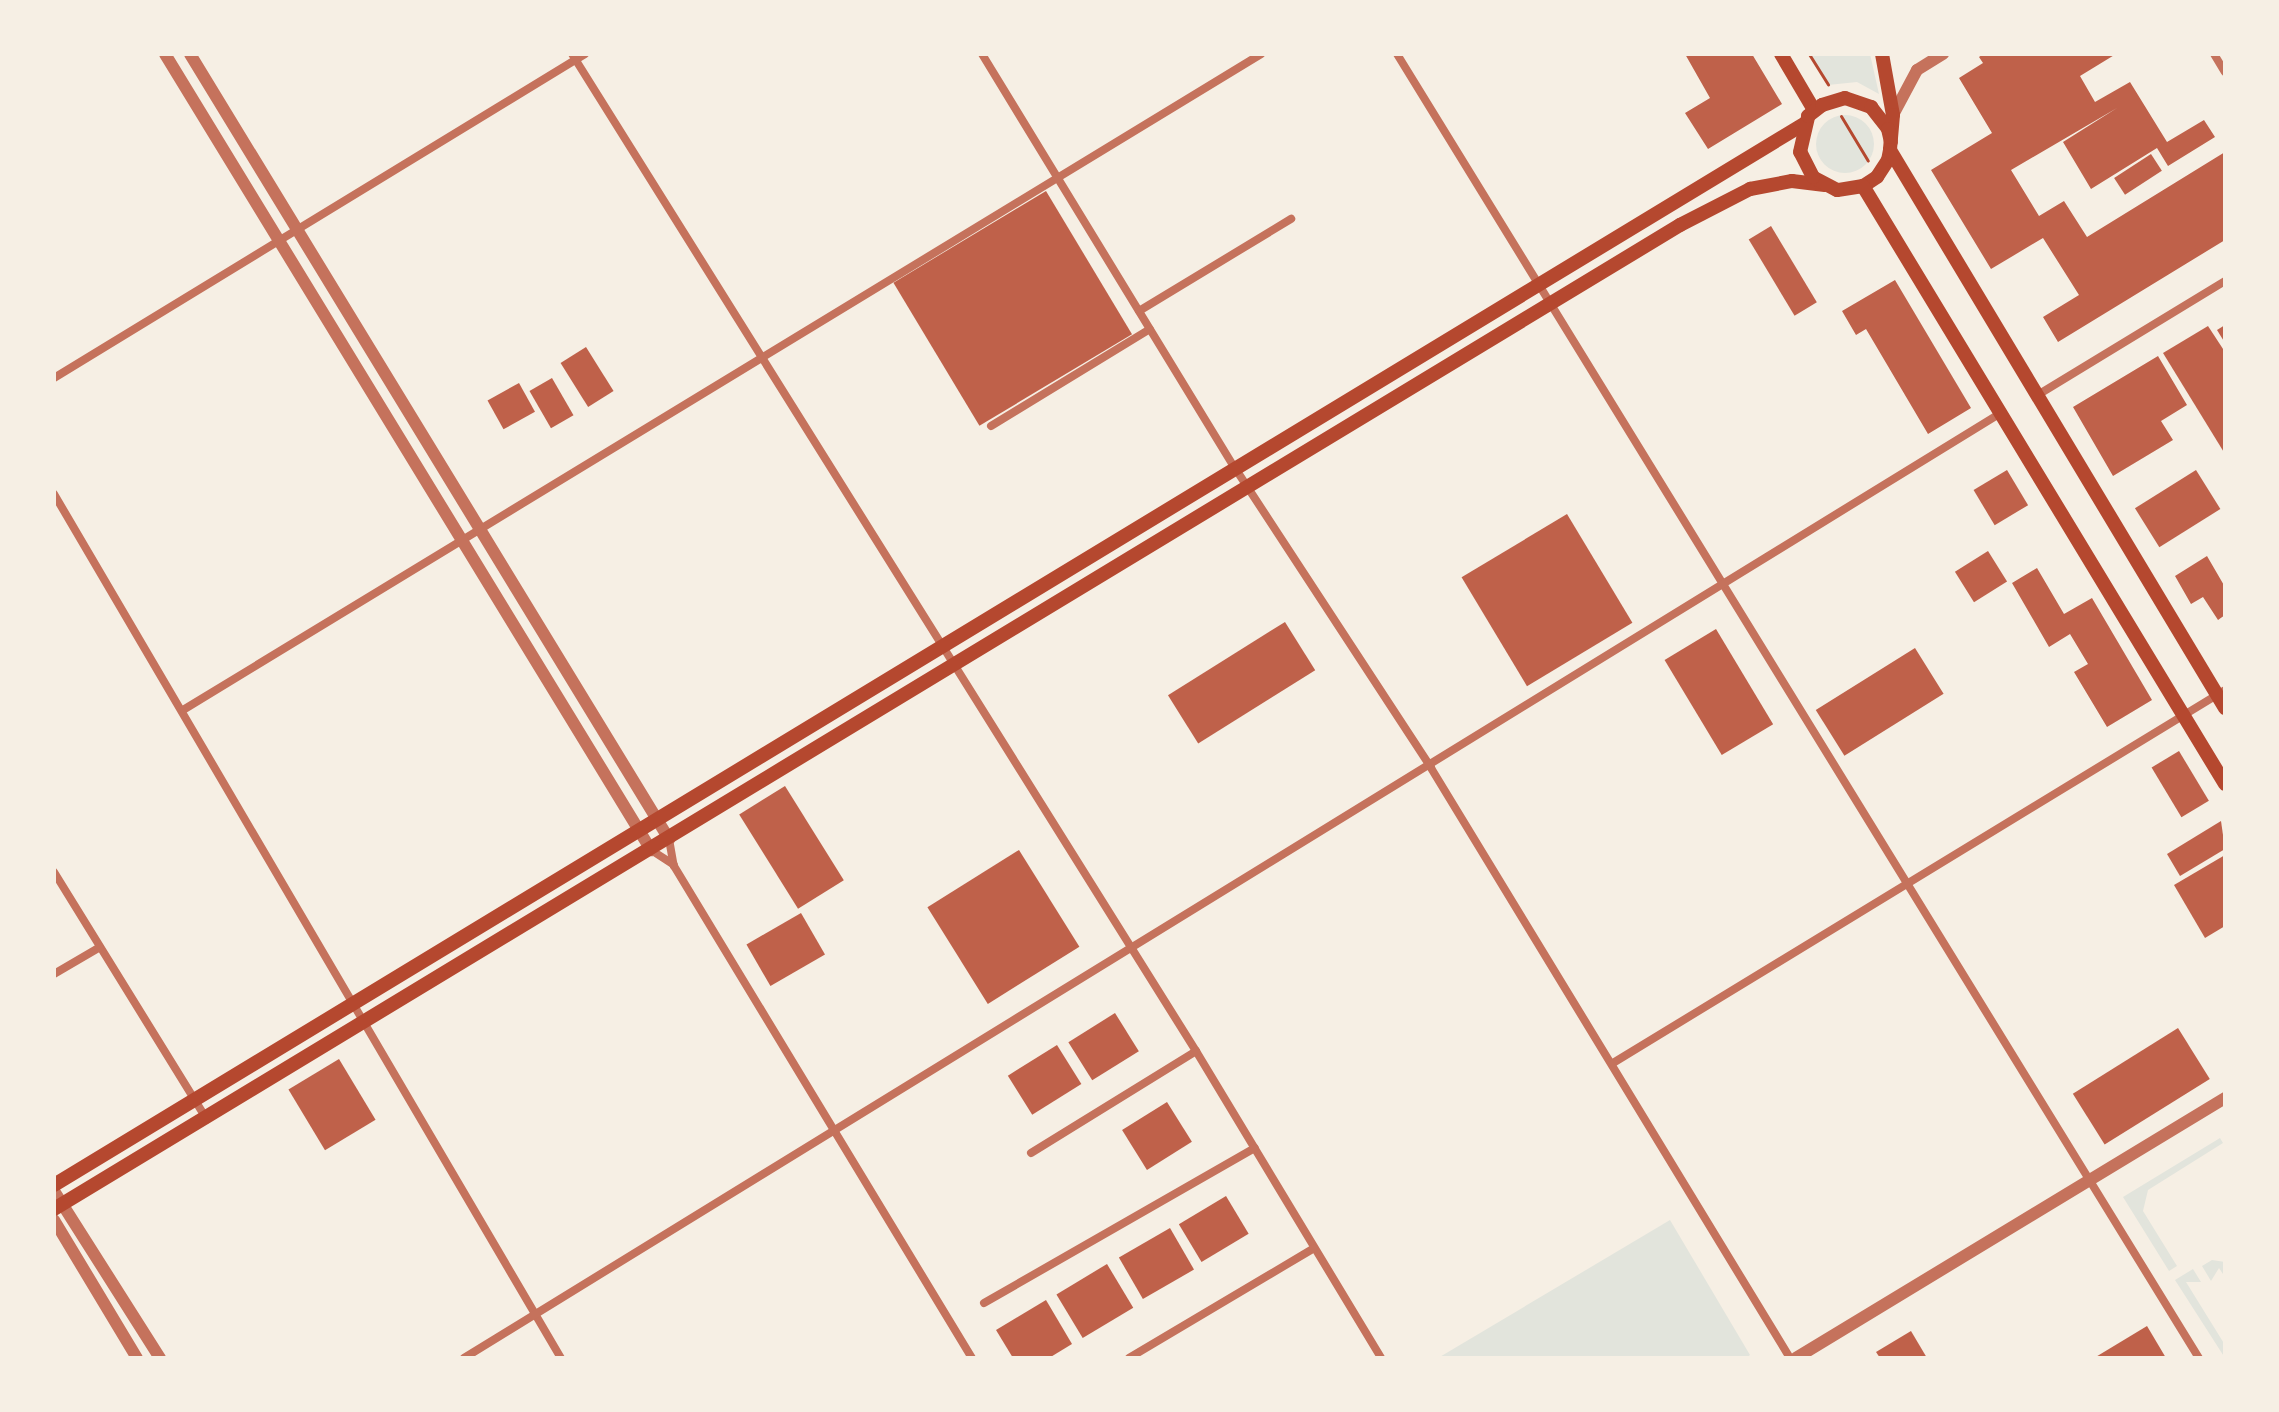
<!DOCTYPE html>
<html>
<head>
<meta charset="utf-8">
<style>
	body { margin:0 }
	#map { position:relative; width:2279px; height:1412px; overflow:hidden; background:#f6efe4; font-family:"Asap Condensed",sans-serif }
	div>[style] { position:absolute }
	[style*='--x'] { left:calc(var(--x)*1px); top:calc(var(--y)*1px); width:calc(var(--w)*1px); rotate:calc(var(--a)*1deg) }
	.green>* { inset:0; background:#e2e4dc }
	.round { border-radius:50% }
	.building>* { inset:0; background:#bf614a; transform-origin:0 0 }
	.path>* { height:3px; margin:-1.5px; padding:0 1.5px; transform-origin:1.5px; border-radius:1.5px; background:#b5482f }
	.minor>* { height:8px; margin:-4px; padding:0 4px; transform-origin:4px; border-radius:4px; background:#c5725c }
	.tertiary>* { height:12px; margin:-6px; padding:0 6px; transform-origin:6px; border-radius:6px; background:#c5725c }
	.secondary>* { height:14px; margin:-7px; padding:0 7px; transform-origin:7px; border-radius:7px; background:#b5482f }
	.primary>* { height:14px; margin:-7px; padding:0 7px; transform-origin:7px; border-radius:7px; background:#b5482f }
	span { translate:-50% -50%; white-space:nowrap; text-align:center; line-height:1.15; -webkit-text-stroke:6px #f6efe4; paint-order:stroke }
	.frame { position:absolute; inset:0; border:56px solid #f6efe4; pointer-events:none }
</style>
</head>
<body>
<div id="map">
	<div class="green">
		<div style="clip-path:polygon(1809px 54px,1870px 54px,1879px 94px,1857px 82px,1828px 85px)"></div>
		<div class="round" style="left:1816px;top:115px;width:58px;height:58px"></div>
		<div style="clip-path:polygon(2220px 1138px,2223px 1143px,2148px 1190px,2143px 1211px,2177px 1266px,2169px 1271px,2123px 1197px)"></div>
		<div style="clip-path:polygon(1670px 1220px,1750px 1355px,1746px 1358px,1438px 1358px)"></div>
		<div style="clip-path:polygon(2212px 1260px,2225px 1262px,2225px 1277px,2219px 1268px,2211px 1281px,2202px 1266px)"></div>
		<div style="clip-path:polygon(2193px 1269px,2201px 1282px,2186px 1282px,2225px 1345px,2225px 1358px,2175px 1280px)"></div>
	</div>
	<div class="building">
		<div style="clip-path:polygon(1685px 54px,1752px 54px,1782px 104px,1708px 149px,1685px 113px,1710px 98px)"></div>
		<div style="clip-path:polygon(1983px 54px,2116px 54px,2080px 76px,2095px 102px,2130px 82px,2167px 142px,2204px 120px,2215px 137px,2168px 166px,2157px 148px,2091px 189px,2063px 142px,2117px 108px,2011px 170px,2039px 216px,2064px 201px,2087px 237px,2225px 152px,2225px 240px,2058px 342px,2043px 317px,2079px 295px,2043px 238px,1991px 269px,1931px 170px,1992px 133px,1959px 78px,1983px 63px,1979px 57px)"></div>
		<div style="left:2151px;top:154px;width:20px;height:44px;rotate:57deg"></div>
		<div style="left:1046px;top:191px;width:167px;height:178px;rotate:59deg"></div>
		<div style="left:1771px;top:226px;width:89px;height:26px;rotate:59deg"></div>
		<div style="clip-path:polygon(1895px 280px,1971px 408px,1928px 434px,1866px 329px,1856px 335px,1842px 311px)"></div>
		<div style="clip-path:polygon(2225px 325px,2225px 343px,2217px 330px)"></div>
		<div style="clip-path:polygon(2208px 326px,2225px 352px,2225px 454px,2163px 353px)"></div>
		<div style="left:586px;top:347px;width:52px;height:30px;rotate:58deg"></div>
		<div style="clip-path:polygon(2158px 356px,2187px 405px,2161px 421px,2173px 440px,2113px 476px,2073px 407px)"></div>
		<div style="left:552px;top:378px;width:43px;height:26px;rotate:60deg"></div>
		<div style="left:519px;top:383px;width:33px;height:36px;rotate:61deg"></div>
		<div style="left:2007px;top:470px;width:41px;height:39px;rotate:59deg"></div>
		<div style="left:2196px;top:470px;width:46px;height:72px;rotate:58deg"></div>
		<div style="left:1567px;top:514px;width:127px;height:123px;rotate:59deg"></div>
		<div style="left:1988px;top:551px;width:36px;height:39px;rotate:58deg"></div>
		<div style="clip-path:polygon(2207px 556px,2225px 587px,2225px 615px,2218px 620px,2203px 597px,2191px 604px,2175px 576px)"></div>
		<div style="clip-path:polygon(2037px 568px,2064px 614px,2092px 598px,2152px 700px,2107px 727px,2074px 672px,2088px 664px,2070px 634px,2049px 647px,2012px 583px)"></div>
		<div style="left:1285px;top:622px;width:57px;height:138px;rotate:58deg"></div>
		<div style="left:1716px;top:629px;width:111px;height:60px;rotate:59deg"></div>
		<div style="left:1915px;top:648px;width:54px;height:117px;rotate:58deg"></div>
		<div style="left:2179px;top:751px;width:58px;height:32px;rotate:59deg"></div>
		<div style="left:785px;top:786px;width:111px;height:54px;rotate:58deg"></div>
		<div style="clip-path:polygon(2221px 821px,2225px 849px,2180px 876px,2167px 854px)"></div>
		<div style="left:1019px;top:850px;width:114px;height:108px;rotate:58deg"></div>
		<div style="clip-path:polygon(2225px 855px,2225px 926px,2205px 938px,2174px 885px)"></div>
		<div style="left:801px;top:913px;width:48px;height:63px;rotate:60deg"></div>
		<div style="left:1115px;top:1013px;width:45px;height:55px;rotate:58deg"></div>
		<div style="left:2178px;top:1028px;width:60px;height:124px;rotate:58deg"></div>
		<div style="left:1057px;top:1045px;width:46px;height:58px;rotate:58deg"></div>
		<div style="left:339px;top:1059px;width:71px;height:59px;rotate:59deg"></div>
		<div style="left:1167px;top:1102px;width:47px;height:53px;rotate:58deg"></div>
		<div style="left:1226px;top:1196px;width:44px;height:55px;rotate:59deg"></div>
		<div style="left:1170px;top:1228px;width:48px;height:59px;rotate:60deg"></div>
		<div style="left:1107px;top:1264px;width:51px;height:59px;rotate:59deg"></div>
		<div style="clip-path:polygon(1046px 1300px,1072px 1344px,1049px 1358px,1013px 1358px,996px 1330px)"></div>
		<div style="clip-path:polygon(2147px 1326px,2166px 1358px,2094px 1358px)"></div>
		<div style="clip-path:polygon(1911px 1331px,1927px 1358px,1880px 1358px,1876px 1352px)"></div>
	</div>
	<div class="path">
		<div style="--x:1809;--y:54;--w:36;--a:58"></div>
		<div style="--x:1841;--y:116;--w:52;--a:59"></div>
	</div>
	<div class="minor">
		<div style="--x:572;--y:54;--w:1176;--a:57.96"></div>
		<div style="--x:1196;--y:1051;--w:358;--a:58.9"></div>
		<div style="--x:982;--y:54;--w:485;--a:58.6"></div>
		<div style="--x:1235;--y:468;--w:358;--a:56.8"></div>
		<div style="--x:1431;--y:768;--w:691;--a:58.68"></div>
		<div style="--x:1397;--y:54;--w:1531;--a:58.41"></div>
		<div style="--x:2214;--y:54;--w:21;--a:59"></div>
		<div style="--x:1139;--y:311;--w:178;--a:-31.2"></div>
		<div style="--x:54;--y:378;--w:622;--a:-31.39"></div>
		<div style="--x:2036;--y:396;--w:221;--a:-31.3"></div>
		<div style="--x:991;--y:426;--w:186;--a:-31.4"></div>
		<div style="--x:54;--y:494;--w:1002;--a:59.6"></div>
		<div style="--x:183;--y:710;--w:1262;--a:-31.32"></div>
		<div style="--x:669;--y:839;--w:27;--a:80"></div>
		<div style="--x:674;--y:866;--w:575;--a:58.8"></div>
		<div style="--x:651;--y:850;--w:27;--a:33"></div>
		<div style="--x:54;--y:872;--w:291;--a:58.3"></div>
		<div style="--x:54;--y:974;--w:53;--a:-30.4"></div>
		<div style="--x:1613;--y:1063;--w:717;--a:-31.36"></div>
		<div style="--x:1031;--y:1153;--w:194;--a:-31.7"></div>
		<div style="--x:984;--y:1303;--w:312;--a:-29.8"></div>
		<div style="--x:464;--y:1358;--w:1802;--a:-31.59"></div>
		<div style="--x:1129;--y:1358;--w:215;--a:-30.7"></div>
	</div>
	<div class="tertiary">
		<div style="--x:165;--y:54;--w:933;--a:58.59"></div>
		<div style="--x:190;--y:54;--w:920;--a:58.61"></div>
		<div style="--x:1893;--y:115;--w:51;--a:-61.9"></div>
		<div style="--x:1917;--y:70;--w:31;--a:-32"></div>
		<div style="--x:54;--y:1191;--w:198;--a:57.6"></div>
		<div style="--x:54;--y:1220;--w:161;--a:59"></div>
		<div style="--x:1796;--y:1358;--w:502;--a:-31.22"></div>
	</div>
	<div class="secondary">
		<div style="--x:54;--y:1185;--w:2047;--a:-31.23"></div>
		<div style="--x:54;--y:1209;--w:1901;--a:-31.18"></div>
		<div style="--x:1680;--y:225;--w:79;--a:-27.2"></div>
		<div style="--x:1750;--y:189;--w:43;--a:-10.8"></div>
		<div style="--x:1792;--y:181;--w:33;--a:7"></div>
	</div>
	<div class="primary">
		<div style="--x:1781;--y:54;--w:65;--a:59.5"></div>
		<div style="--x:1882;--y:54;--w:62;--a:79.8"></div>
		<div style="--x:1893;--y:115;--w:35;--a:95"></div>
		<div style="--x:1890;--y:150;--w:10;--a:101"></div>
		<div style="--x:1888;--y:160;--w:20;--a:123"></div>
		<div style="--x:1877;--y:177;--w:17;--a:147"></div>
		<div style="--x:1863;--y:186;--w:26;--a:171"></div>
		<div style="--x:1837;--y:190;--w:27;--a:-152"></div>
		<div style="--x:1813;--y:177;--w:28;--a:-117"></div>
		<div style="--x:1800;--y:152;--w:37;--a:-77"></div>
		<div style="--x:1808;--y:116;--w:18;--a:-38"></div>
		<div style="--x:1822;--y:105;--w:24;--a:-17"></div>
		<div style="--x:1845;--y:98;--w:28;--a:19"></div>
		<div style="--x:1871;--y:107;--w:28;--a:52"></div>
		<div style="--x:1888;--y:129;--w:13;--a:77"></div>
		<div style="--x:1890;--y:150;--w:651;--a:59.02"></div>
		<div style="--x:1863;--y:186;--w:699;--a:58.81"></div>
	</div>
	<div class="frame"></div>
</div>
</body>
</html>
